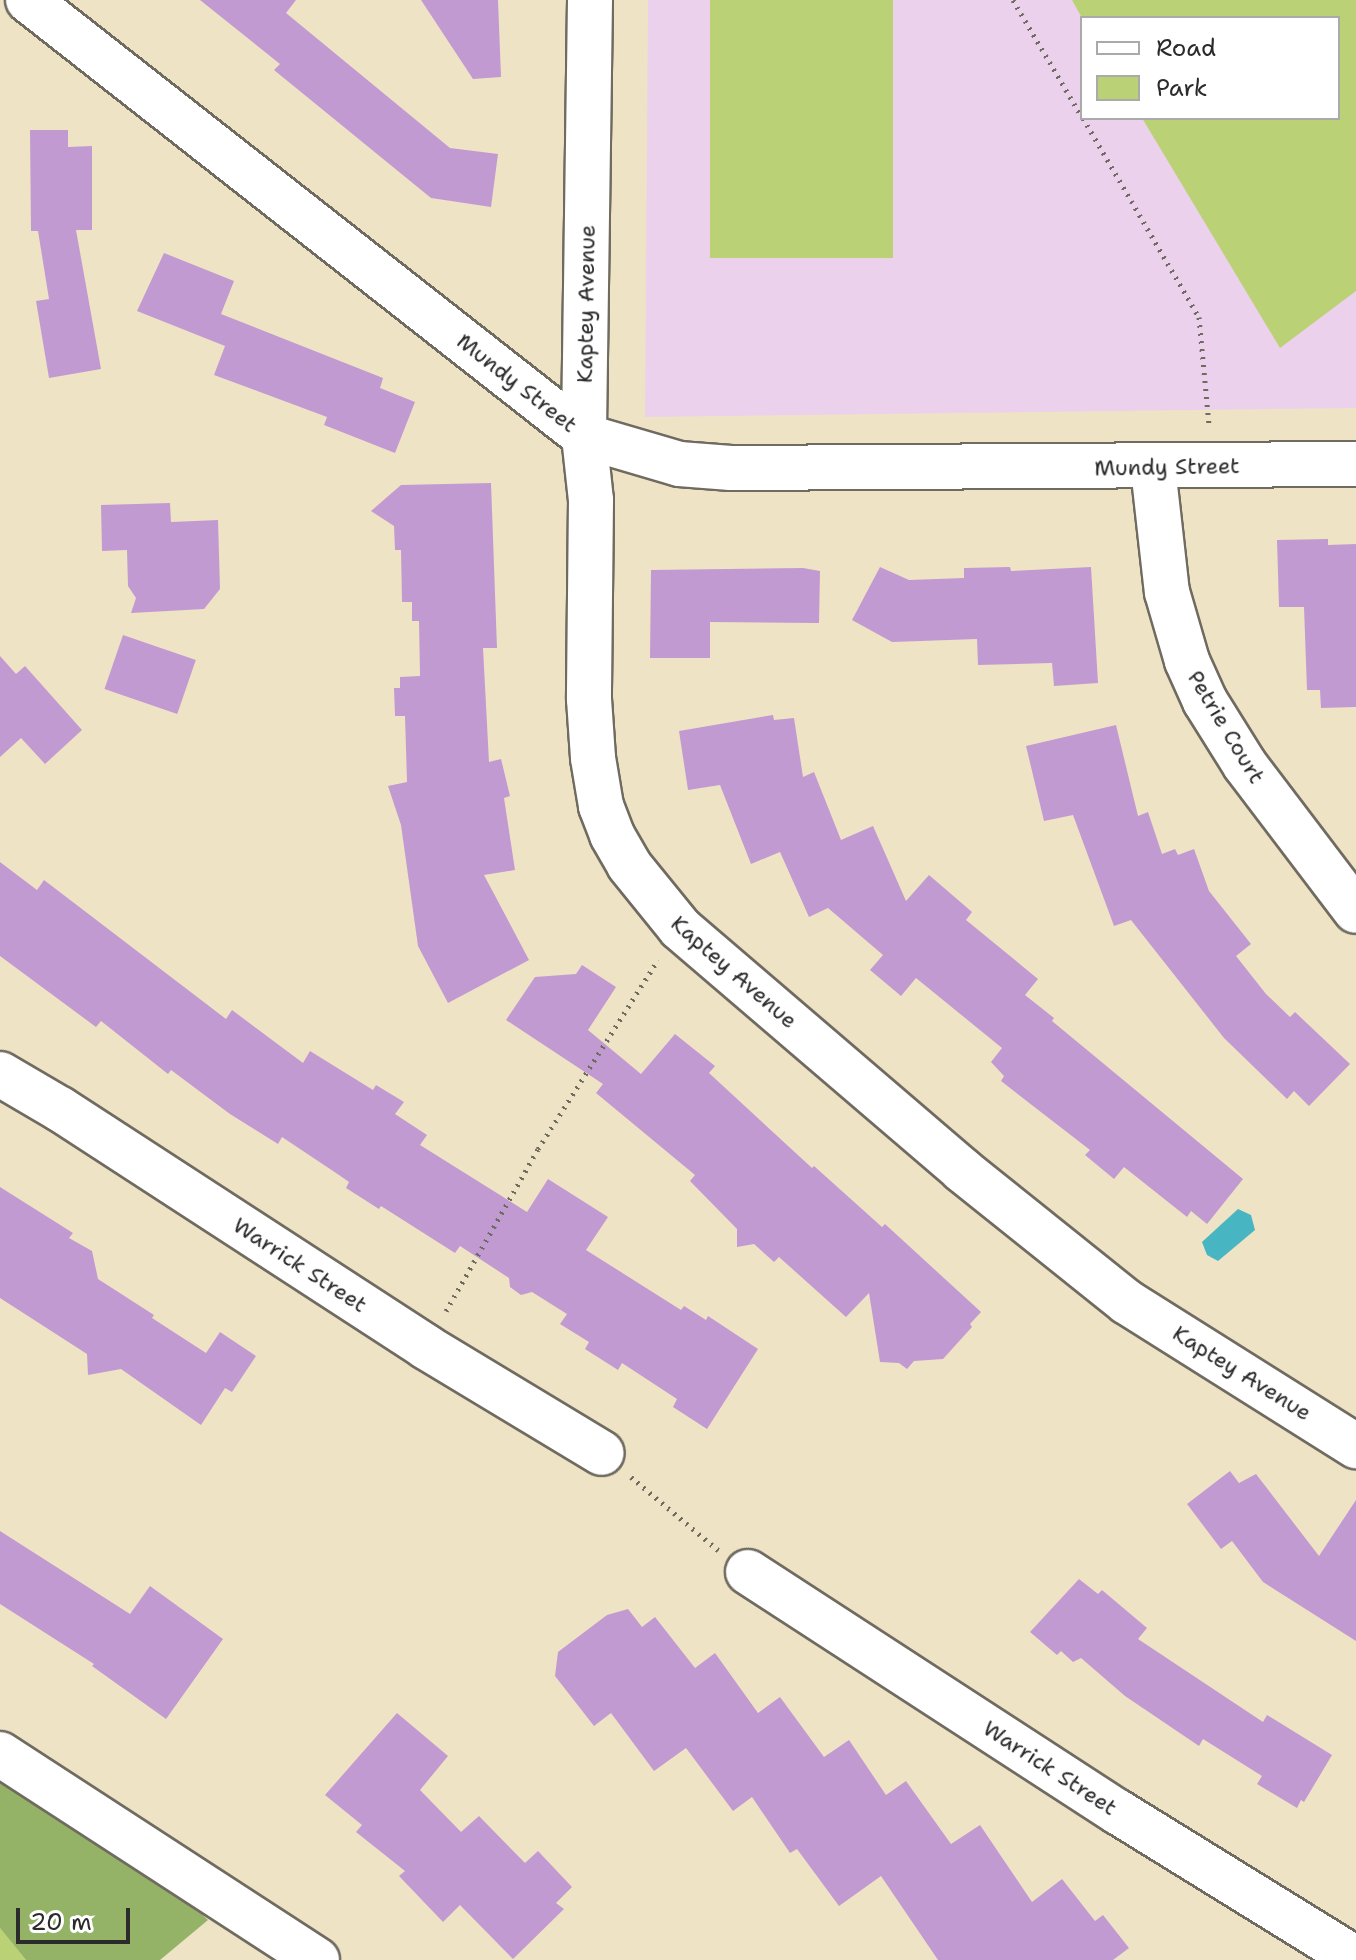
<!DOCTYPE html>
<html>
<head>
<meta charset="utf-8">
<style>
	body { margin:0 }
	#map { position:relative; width:1356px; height:1960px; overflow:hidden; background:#efe3c5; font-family:"Shantell Sans",sans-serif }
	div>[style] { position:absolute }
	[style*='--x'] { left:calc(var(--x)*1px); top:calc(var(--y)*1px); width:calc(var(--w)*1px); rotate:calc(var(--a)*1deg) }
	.built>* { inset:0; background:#ebd1ec }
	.green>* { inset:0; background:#bbd176; transform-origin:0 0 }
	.forest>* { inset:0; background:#94b367 }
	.water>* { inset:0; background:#48b6c2 }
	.building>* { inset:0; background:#c29ad2; transform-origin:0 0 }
	.path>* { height:5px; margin-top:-2.5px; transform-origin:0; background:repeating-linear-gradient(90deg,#706b61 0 2px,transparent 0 8px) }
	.roads { filter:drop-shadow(2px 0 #706b61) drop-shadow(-2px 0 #706b61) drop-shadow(0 2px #706b61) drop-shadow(0 -2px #706b61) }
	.minor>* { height:44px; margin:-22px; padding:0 22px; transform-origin:22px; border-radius:22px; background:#fff }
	span { translate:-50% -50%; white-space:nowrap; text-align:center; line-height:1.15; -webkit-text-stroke:6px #fff; paint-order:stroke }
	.street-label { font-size:22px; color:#2b2b2b }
	.legend { position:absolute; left:1080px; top:16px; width:260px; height:104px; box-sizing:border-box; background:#fff; border:2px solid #aaa; margin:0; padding:10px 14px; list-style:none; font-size:24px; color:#2b2b2b }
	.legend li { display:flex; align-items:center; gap:16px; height:40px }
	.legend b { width:40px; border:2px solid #aaa }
	.scale { position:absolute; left:16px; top:1908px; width:114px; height:36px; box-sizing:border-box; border:4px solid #2b2b2b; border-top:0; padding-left:10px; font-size:24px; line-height:28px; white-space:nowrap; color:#2b2b2b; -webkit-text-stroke:6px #fff; paint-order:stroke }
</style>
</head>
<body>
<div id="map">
	<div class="built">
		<div style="clip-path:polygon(evenodd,648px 0,1356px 0,1356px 408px,645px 417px,648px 0,1082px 18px,1338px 18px,1338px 118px,1082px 118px,1082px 18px)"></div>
	</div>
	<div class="green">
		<div style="left:710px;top:0;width:183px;height:258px"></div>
		<div style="clip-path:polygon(1072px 0,1356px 0,1356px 291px,1280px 348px,1142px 118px,1338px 118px,1338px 18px,1082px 18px)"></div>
		<div style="clip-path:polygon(0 1928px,26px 1960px,0 1960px)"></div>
	</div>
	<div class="forest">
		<div style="clip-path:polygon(0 1775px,193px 1906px,208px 1920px,160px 1960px,26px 1960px,0 1928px)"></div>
	</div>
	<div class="water">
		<div style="clip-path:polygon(1238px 1209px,1251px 1215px,1255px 1230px,1218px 1261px,1207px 1255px,1202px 1242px)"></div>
	</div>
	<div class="building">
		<div style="clip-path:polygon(200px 0,296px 0,286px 13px,450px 148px,498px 154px,491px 207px,431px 198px,274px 70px,280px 64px)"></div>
		<div style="clip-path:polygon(421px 0,498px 0,501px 77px,473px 79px)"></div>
		<div style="clip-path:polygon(30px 130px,68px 130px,68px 147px,92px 146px,92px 230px,76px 230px,101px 369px,49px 378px,36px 301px,49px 299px,38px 231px,31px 231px)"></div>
		<div style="clip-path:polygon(164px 253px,234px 281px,221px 314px,383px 378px,380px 388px,415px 402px,395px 453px,324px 425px,327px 417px,214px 375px,225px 346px,137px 311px)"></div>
		<div style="clip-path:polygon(491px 483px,497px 648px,483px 648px,489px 762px,501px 759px,510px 796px,504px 798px,515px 870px,484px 875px,529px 960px,448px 1003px,418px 946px,401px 825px,388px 786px,407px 782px,405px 716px,395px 716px,394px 688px,400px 688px,400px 677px,420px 676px,419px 621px,412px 621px,412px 602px,402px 602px,401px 550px,395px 550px,394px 526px,371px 511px,401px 485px)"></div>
		<div style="clip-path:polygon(170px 503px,171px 522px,218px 520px,220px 589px,204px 609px,131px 613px,136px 598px,128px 586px,127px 550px,102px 551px,101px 505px)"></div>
		<div style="clip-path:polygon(1328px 539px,1328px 545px,1356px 544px,1356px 707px,1321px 708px,1320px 690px,1307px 690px,1304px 607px,1279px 607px,1277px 540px)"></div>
		<div style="clip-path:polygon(880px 567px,909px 580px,964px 578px,964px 568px,1010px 567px,1011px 571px,1091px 567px,1098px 683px,1054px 686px,1052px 663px,978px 665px,977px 639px,892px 642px,852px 620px)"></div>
		<div style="clip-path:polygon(803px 568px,820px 571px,819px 623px,710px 622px,710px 658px,650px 658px,651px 570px)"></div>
		<div style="left:123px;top:635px;width:77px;height:57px;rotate:19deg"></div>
		<div style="clip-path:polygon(0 656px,16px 674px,25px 666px,82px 730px,45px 764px,21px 738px,0 757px)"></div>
		<div style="clip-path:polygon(773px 715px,774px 720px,794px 718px,803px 777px,814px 772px,841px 840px,873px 826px,906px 901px,929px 875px,972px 912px,966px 920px,1038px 979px,1025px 995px,1054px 1018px,1052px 1021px,1243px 1179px,1207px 1224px,1191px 1211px,1187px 1217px,1124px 1167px,1114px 1179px,1085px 1155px,1090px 1150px,1001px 1081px,1004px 1076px,991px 1062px,1002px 1048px,916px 978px,901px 996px,870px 970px,883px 955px,828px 908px,809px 917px,780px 852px,751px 864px,720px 785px,688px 790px,679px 731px)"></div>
		<div style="clip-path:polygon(1116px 725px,1138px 816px,1148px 812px,1162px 854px,1175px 849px,1178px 855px,1194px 849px,1209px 891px,1251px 944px,1236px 956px,1266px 994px,1290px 1017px,1295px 1012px,1350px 1064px,1309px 1106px,1294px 1091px,1287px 1099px,1224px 1038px,1131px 920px,1114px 926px,1073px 815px,1044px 821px,1026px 746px)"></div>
		<div style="clip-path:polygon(0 862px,37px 890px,44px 880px,226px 1019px,232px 1010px,303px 1063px,310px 1051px,373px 1090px,376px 1085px,404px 1102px,395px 1114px,427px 1135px,420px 1145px,527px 1212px,548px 1179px,608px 1217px,586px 1250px,681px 1310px,684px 1306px,706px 1320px,708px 1316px,758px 1349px,707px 1429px,673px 1407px,677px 1399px,622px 1363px,618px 1370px,585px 1349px,589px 1342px,560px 1324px,567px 1314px,532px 1292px,521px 1295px,510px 1287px,509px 1278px,460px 1246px,455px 1253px,381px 1206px,379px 1209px,346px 1188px,349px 1182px,339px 1175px,282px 1137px,278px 1144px,230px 1114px,171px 1070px,168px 1074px,101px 1021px,96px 1027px,0 956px)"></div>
		<div style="clip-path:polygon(582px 965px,616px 987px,588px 1030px,641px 1074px,675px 1034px,715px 1066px,709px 1073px,812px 1168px,814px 1166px,882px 1227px,885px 1224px,981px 1312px,970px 1324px,972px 1327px,943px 1359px,914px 1361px,907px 1369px,899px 1363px,880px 1362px,869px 1293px,846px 1317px,779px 1257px,774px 1262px,754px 1244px,737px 1247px,737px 1229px,690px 1181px,695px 1175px,596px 1093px,603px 1084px,506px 1020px,535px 977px,576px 974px)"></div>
		<div style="clip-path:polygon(0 1187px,73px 1233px,69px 1238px,92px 1251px,98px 1279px,154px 1315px,152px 1318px,206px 1353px,220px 1332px,256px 1356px,232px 1392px,225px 1388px,201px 1425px,121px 1369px,88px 1375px,87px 1354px,0 1298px)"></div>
		<div style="clip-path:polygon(1230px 1471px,1239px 1483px,1256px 1474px,1319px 1556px,1356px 1500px,1356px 1641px,1263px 1582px,1232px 1541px,1221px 1549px,1187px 1504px)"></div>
		<div style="clip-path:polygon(0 1531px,130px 1614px,150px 1586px,223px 1639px,166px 1719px,92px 1666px,94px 1664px,0 1604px)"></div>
		<div style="clip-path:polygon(1079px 1579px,1098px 1594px,1102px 1590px,1147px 1628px,1138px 1639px,1263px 1722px,1267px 1715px,1332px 1755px,1304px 1802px,1301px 1800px,1297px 1808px,1257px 1784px,1262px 1776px,1203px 1739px,1199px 1746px,1125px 1696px,1081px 1658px,1073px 1662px,1061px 1651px,1057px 1655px,1030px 1632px)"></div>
		<div style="clip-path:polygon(628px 1609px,642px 1627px,655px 1617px,695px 1668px,715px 1653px,758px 1713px,780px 1697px,824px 1757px,849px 1740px,886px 1795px,906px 1781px,951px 1844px,980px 1825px,1032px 1902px,1062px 1879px,1095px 1921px,1103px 1915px,1129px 1948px,1113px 1960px,938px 1960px,881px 1876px,839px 1906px,797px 1849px,790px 1853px,752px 1797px,733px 1811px,686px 1748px,654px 1771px,611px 1713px,594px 1726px,555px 1676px,558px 1652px,607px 1615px)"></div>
		<div style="clip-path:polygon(397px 1713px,448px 1756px,420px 1790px,461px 1832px,479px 1816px,525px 1863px,538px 1851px,572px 1887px,556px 1903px,564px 1909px,513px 1959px,460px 1905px,443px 1922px,399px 1876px,405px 1871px,356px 1832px,362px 1825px,325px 1795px)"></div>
	</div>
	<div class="path">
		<div style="--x:1013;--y:0;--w:136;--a:59.5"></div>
		<div style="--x:1083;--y:118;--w:230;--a:59.8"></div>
		<div style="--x:1199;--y:317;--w:108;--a:84.7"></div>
		<div style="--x:446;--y:1311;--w:186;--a:-60.4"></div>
		<div style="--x:538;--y:1149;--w:224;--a:-57.6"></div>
		<div style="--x:631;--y:1477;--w:114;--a:40"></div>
	</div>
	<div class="roads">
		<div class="minor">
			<div style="--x:28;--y:0;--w:707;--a:38.1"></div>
			<div style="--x:584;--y:436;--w:99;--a:16.4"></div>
			<div style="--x:679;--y:464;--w:52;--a:4.4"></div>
			<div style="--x:731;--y:468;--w:625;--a:-0.37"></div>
			<div style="--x:590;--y:0;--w:436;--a:90.8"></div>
			<div style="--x:584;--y:436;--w:64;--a:83.8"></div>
			<div style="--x:591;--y:500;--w:199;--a:90.6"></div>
			<div style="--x:589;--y:699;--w:59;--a:86.1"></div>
			<div style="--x:593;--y:758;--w:49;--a:80.5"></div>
			<div style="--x:601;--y:806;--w:31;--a:69"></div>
			<div style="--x:612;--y:835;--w:34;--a:60"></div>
			<div style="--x:629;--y:865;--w:81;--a:51"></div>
			<div style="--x:680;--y:928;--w:372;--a:40.6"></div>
			<div style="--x:962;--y:1170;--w:211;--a:38.7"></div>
			<div style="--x:1127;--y:1302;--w:271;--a:32.2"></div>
			<div style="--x:1153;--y:468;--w:125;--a:83.6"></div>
			<div style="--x:1167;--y:592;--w:72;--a:73.8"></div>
			<div style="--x:1187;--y:661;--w:44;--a:65.8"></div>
			<div style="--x:1205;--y:701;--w:75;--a:58"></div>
			<div style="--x:1245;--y:765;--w:183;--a:52.8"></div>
			<div style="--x:0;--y:1074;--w:69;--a:30.3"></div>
			<div style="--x:60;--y:1109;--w:437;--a:33"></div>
			<div style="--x:426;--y:1347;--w:205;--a:31.1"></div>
			<div style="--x:748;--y:1572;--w:441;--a:33"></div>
			<div style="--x:1118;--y:1812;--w:280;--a:31.7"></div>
			<div style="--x:0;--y:1754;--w:378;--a:33"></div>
		</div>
	</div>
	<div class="street-label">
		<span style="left:586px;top:304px;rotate:-89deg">Kaptey Avenue</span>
		<span style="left:517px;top:383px;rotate:38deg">Mundy Street</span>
		<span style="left:1167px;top:467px;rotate:-1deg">Mundy Street</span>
		<span style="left:1226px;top:727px;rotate:59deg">Petrie Court</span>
		<span style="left:734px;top:972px;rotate:41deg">Kaptey Avenue</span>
		<span style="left:300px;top:1265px;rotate:33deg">Warrick Street</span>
		<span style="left:1242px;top:1373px;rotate:32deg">Kaptey Avenue</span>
		<span style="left:1050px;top:1768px;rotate:33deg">Warrick Street</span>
	</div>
	<ul class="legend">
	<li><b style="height:10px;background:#fff"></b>Road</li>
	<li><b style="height:22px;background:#bbd176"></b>Park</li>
	</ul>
	<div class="scale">20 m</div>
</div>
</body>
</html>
